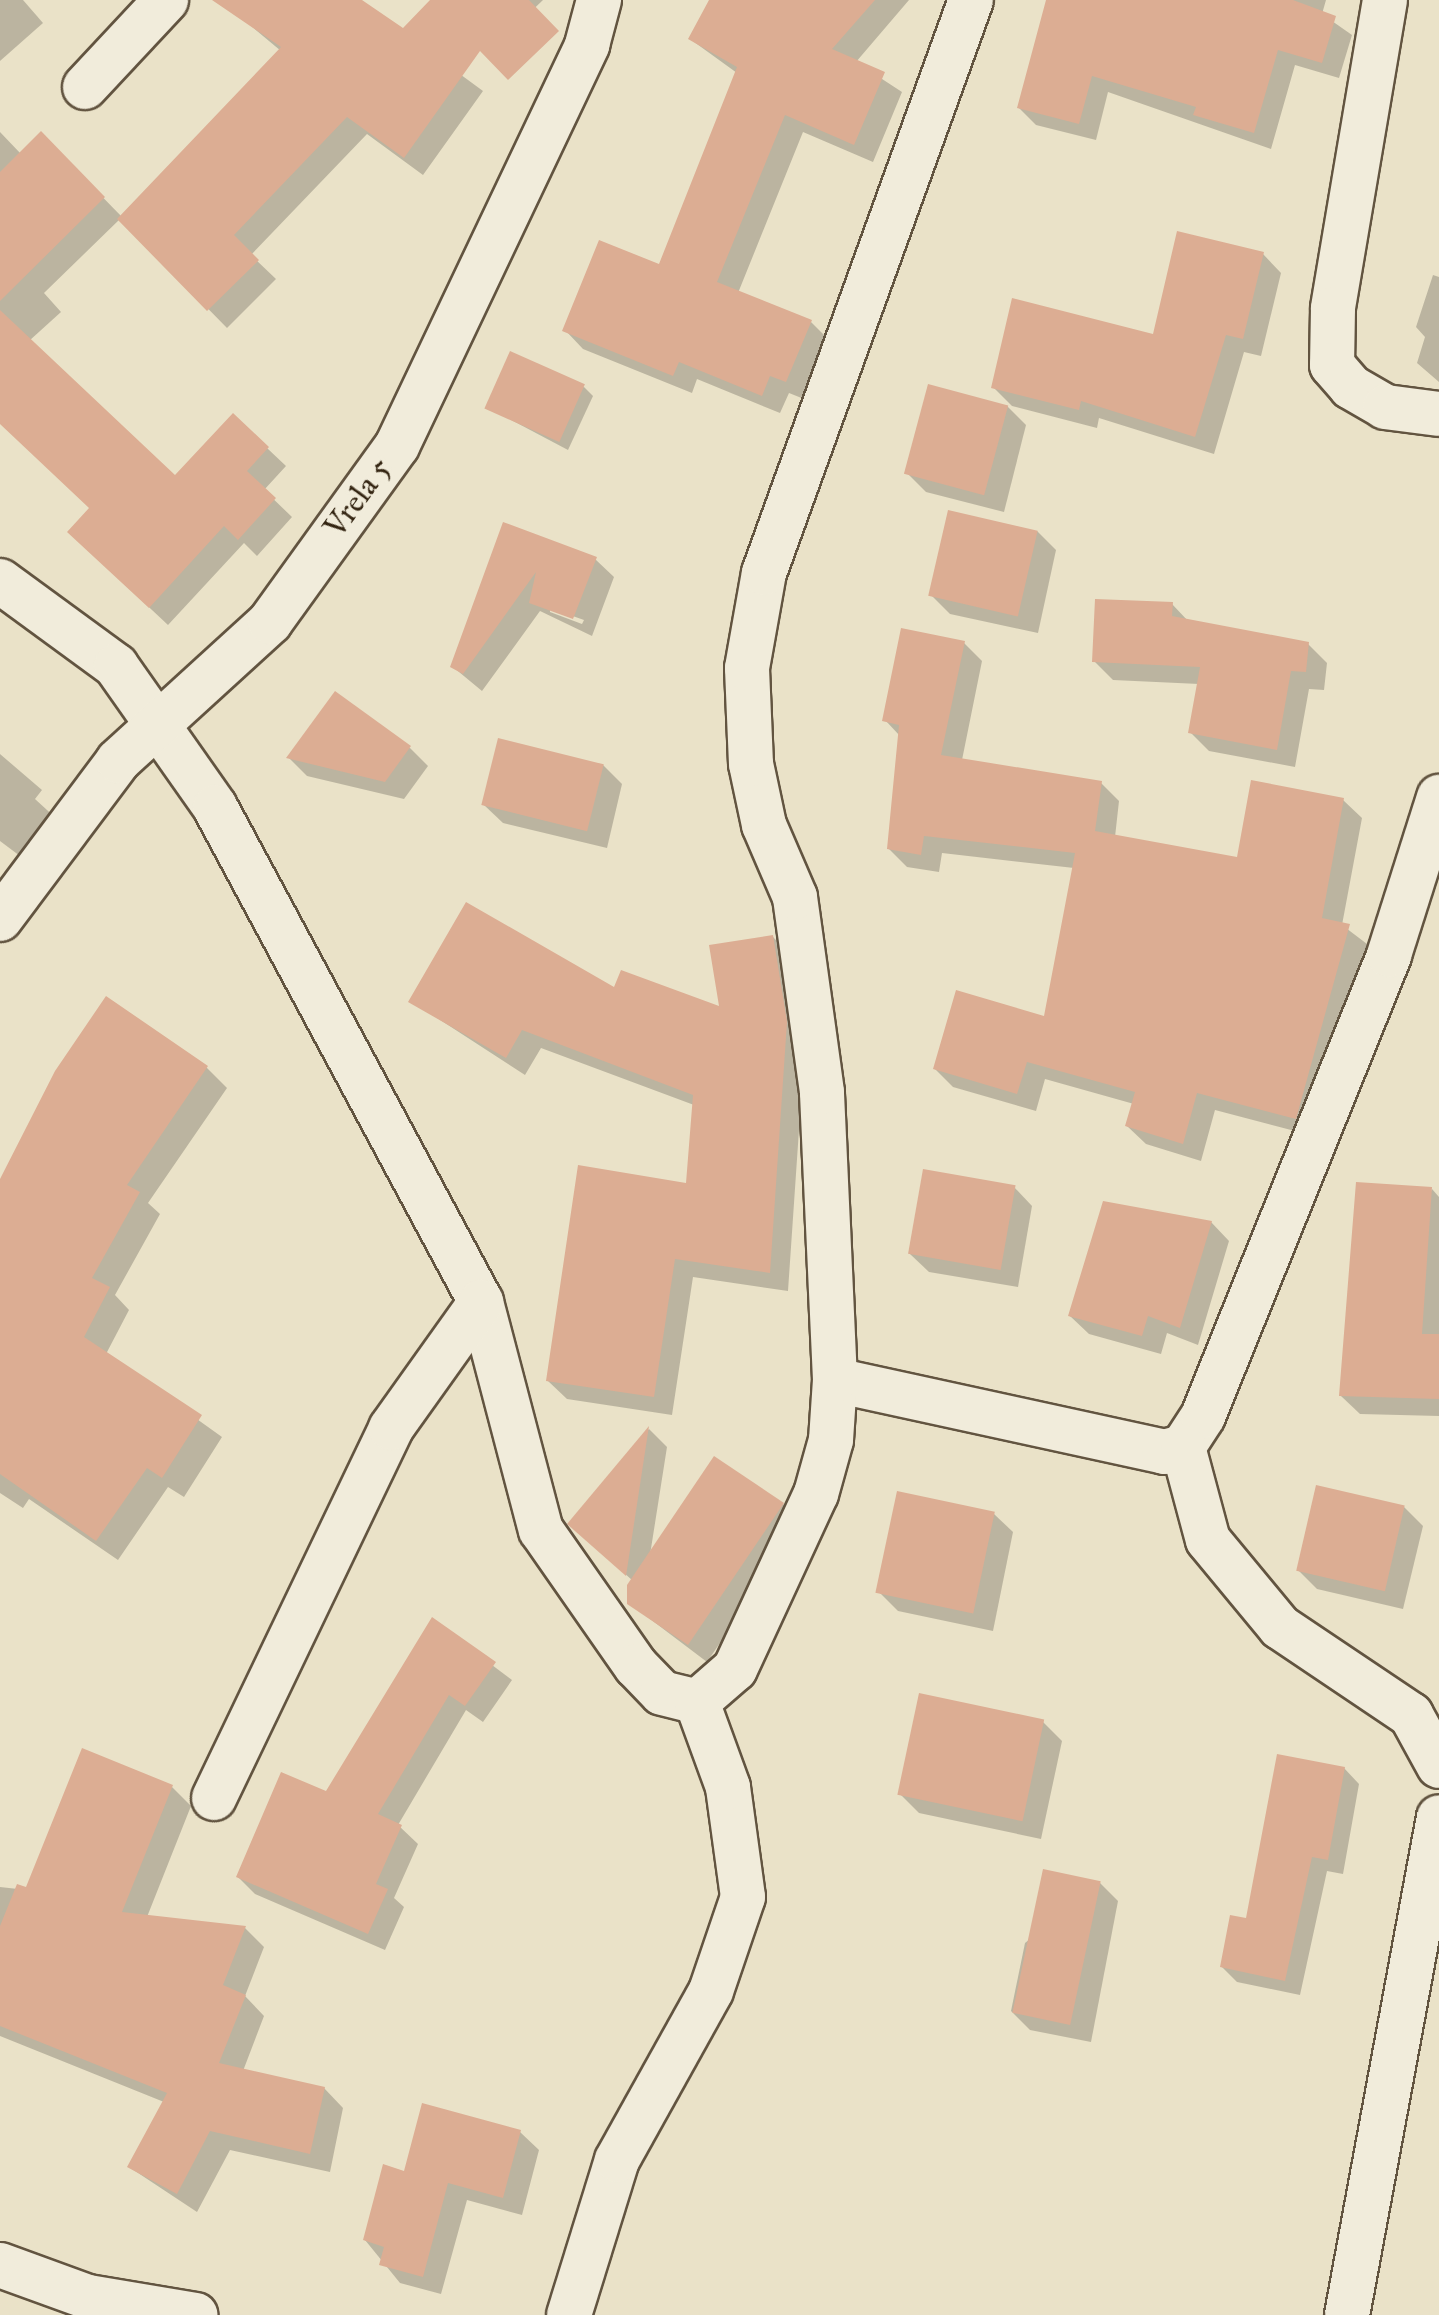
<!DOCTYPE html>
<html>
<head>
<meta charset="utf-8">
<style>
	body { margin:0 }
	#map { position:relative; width:1439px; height:2315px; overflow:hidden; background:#eae2c8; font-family:"IM FELL Great Primer",serif }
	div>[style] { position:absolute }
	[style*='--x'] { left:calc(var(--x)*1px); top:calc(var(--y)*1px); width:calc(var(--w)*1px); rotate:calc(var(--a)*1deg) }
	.shadow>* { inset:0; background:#0003 }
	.building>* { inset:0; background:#dcad93; transform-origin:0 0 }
	.roads { filter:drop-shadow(2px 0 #625440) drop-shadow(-2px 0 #625440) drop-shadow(0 2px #625440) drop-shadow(0 -2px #625440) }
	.street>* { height:44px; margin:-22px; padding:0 22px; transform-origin:22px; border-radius:22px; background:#f1ecdb }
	span { translate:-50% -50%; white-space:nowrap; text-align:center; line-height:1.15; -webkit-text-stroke:7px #f1ecdb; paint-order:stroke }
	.street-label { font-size:32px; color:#342512 }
</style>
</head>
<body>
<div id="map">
	<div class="shadow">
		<div style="clip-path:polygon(0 0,23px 0,43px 23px,0 61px)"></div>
		<div style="clip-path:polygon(258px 0,359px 0,483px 91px,423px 175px,367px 134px,251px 255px,276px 279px,227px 328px,120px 219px,44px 293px,61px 312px,29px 341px,175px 478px,233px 416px,286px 466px,264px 490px,292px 517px,257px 556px,244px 543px,168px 625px,88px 550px,91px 508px,0 423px,0 132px,21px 154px,41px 134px,122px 217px,281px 51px,244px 20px)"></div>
		<div style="clip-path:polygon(489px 0,543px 0,517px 25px)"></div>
		<div style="clip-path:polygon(711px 0,909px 0,856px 62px,902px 92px,873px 162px,803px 132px,738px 293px,811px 322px,829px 340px,804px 399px,789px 393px,780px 413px,697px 379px,692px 393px,583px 349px,565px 330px,660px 267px,737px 73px,690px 39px)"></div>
		<div style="clip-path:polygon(1079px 0,1326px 0,1322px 14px,1352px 35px,1339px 78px,1295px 65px,1271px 149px,1108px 92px,1096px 140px,1036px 125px,1019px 108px)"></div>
		<div style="clip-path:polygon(1263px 254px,1281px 273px,1261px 356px,1244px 352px,1214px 454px,1099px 418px,1097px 428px,1012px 406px,993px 387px,1154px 336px)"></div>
		<div style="clip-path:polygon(1433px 275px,1439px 277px,1439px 382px,1417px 363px,1425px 337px,1416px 327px)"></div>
		<div style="clip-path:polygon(584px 387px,593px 396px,568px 450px,487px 407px)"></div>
		<div style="clip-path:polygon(1007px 406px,1026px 425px,1004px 512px,926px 492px,907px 473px)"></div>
		<div style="clip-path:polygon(evenodd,504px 525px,595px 559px,614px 577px,592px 636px,540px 611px,482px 691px,453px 667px,504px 525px,550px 608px,584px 620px,582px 624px,550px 612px,550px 608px)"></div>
		<div style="clip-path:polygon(1037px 531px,1056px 550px,1038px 633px,950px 614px,931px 595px)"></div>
		<div style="clip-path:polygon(1172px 604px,1189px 622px,1308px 644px,1327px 663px,1324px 690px,1309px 689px,1295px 767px,1209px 751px,1190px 732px,1199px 684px,1113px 680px,1094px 661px)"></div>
		<div style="clip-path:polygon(964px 643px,982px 661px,962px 760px,1101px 783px,1119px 801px,1115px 837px,1239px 859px,1343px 800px,1362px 818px,1342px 925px,1367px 944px,1314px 1136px,1215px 1110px,1201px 1161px,1146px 1144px,1127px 1126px,1134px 1104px,1045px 1079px,1036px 1111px,953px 1087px,935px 1069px,1046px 1019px,1074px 868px,942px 853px,939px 872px,907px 867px,889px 849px,900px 736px,885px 720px)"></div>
		<div style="clip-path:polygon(410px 748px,428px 766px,404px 799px,307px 776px,289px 758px)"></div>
		<div style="clip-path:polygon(0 754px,42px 790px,35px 799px,59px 821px,28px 862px,0 841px)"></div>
		<div style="clip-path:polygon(603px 765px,622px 784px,607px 848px,503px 823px,484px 805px)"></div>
		<div style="clip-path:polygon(773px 937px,791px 956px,805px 1042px,788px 1291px,693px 1277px,672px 1415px,567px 1399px,548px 1381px,688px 1185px,694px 1105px,541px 1048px,525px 1075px,411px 1001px,615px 990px,721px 1009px)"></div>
		<div style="clip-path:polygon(206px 1067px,227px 1088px,148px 1203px,160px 1214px,115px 1295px,129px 1310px,106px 1354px,222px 1437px,184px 1497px,168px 1487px,118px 1560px,29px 1499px,23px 1508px,0 1493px,0 1181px)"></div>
		<div style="clip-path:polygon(1014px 1187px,1032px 1206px,1018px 1287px,929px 1272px,910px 1254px)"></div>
		<div style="clip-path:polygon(1432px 1189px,1439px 1197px,1439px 1416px,1360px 1414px,1341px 1396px)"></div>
		<div style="clip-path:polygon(1211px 1222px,1229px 1241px,1198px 1345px,1167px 1333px,1161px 1354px,1089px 1334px,1070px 1316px)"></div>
		<div style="clip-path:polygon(649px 1429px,667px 1447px,650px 1555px,783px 1504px,802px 1523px,707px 1662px,629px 1603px,633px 1581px,570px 1524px)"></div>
		<div style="clip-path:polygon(1404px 1507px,1423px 1526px,1403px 1609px,1317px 1589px,1299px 1571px)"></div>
		<div style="clip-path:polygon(994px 1514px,1013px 1532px,993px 1631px,898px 1611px,879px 1592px)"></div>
		<div style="clip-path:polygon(432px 1620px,512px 1680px,483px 1722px,466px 1710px,398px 1825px,418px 1844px,394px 1898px,404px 1907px,385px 1950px,255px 1894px,238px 1877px,327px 1794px)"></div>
		<div style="clip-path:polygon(1043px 1722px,1062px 1741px,1041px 1839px,919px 1813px,900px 1794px)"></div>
		<div style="clip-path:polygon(1344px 1768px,1359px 1784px,1343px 1874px,1327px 1871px,1300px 1995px,1237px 1982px,1222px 1967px)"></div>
		<div style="clip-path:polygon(172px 1787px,191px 1806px,147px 1917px,245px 1928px,264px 1947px,245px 1996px,264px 2016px,243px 2071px,324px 2088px,343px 2108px,330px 2172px,230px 2150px,197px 2212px,129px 2167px,164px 2102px,0 2036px,0 1887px,27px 1890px)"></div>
		<div style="clip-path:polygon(1100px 1883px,1118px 1901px,1091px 2042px,1030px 2030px,1011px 2011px,1025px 1943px)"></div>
		<div style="clip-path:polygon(520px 2132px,539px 2150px,522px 2215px,467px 2200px,441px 2294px,400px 2283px,365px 2240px)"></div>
	</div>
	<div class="building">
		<div style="clip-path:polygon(212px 0,362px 0,403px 28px,430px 0,529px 0,559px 31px,508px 80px,480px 51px,404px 158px,347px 117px,234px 235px,259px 260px,207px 311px,117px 219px,281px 47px)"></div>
		<div style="clip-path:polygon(709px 0,875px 0,832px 49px,885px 72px,854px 145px,785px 115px,717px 282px,812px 320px,786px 382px,770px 376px,762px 396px,679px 362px,673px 376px,562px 331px,599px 240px,659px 264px,737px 67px,688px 39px)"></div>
		<div style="clip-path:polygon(1046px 0,1293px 0,1336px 16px,1322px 63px,1278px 50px,1254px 133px,1193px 115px,1196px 107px,1092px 76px,1079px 124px,1017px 108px)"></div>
		<div style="clip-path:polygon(41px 131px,105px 197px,0 301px,0 172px)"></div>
		<div style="clip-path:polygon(1177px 231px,1264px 252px,1243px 339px,1226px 335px,1195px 437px,1081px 401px,1079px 410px,991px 388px,1012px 298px,1153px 334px)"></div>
		<div style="clip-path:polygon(0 310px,175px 475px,233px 413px,269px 447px,247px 471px,276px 498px,238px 540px,224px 526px,149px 608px,67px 532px,89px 508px,0 424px)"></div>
		<div style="left:510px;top:351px;width:82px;height:63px;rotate:24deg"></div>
		<div style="left:928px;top:384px;width:83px;height:93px;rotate:15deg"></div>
		<div style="left:948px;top:510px;width:92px;height:88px;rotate:13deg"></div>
		<div style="clip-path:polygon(503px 522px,597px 557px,573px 619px,529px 603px,536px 572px,463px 674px,450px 667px)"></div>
		<div style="clip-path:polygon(1095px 599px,1173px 602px,1172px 616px,1309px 642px,1306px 672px,1291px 671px,1277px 750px,1188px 733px,1200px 667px,1092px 662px)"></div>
		<div style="clip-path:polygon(901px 628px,965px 641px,941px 755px,1102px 781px,1095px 831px,1237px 857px,1251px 780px,1344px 798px,1322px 918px,1350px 924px,1296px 1119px,1197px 1093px,1183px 1144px,1125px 1126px,1135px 1092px,1027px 1062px,1017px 1094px,933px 1069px,956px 990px,1044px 1016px,1075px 853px,924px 836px,921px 855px,887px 849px,899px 725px,882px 721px)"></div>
		<div style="clip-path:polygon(335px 691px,411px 746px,385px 782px,286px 758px)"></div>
		<div style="left:498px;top:738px;width:109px;height:69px;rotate:14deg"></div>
		<div style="clip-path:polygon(466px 902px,614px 987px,621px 970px,719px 1006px,709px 945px,773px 935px,787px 1022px,770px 1273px,675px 1259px,654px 1397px,546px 1381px,578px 1165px,686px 1183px,693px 1095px,522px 1030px,506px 1058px,408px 1002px)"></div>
		<div style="clip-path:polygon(106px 996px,208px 1066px,127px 1185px,140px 1192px,92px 1278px,110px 1287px,84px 1337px,202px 1415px,162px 1478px,147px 1468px,96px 1541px,0 1474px,0 1179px,55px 1071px)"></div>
		<div style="left:923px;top:1169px;width:94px;height:86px;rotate:10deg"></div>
		<div style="clip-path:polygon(1356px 1182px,1432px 1187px,1422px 1334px,1439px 1334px,1439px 1399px,1339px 1396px)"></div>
		<div style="clip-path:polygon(1103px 1201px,1212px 1221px,1180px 1328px,1148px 1316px,1142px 1336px,1068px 1316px)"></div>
		<div style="clip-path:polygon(649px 1426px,626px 1576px,567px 1524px)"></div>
		<div style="clip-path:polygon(714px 1456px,784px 1503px,688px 1645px,627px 1604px,627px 1585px)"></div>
		<div style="left:1316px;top:1485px;width:91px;height:88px;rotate:13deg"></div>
		<div style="left:897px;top:1491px;width:100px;height:104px;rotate:12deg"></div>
		<div style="clip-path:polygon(432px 1617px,496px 1662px,465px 1706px,449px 1695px,378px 1814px,402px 1825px,376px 1884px,388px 1889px,368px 1934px,236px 1877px,281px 1772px,326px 1791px)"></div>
		<div style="left:919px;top:1693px;width:128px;height:104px;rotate:12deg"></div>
		<div style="clip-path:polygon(82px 1748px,173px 1785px,122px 1912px,246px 1926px,223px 1985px,246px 1995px,219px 2063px,325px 2087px,310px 2154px,210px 2131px,177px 2194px,127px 2167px,167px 2093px,0 2026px,0 1926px,17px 1884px,26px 1887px)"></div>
		<div style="clip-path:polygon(1277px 1754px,1345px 1767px,1328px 1860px,1312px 1857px,1285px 1981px,1220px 1967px,1230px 1915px,1246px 1918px)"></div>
		<div style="left:1043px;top:1869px;width:59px;height:147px;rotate:12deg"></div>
		<div style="clip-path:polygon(422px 2103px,521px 2130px,503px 2198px,448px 2183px,423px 2277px,379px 2265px,384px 2247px,363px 2240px,383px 2164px,404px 2171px)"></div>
	</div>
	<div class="roads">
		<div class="street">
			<div style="--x:1385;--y:0;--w:313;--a:99.6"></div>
			<div style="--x:1333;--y:309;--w:56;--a:91"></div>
			<div style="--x:1332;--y:365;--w:29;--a:49"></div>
			<div style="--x:1351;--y:387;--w:39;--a:30"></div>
			<div style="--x:1385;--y:407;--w:54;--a:7.4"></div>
			<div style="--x:85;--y:87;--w:119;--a:-47"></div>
			<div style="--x:0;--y:581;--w:144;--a:36.2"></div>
			<div style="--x:116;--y:666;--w:172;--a:54.9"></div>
			<div style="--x:215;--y:807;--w:562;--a:61.75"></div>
			<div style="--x:481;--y:1302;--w:236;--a:75.3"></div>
			<div style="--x:541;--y:1530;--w:166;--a:55.1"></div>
			<div style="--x:636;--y:1666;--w:37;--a:46"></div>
			<div style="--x:662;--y:1693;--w:36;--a:14"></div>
			<div style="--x:0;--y:919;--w:197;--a:-53.2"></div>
			<div style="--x:118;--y:761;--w:206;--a:-42.4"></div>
			<div style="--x:270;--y:622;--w:217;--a:-54.2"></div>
			<div style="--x:397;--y:446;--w:444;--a:-64.6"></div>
			<div style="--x:587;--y:45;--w:47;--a:-75.1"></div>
			<div style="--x:835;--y:1380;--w:337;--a:12.3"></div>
			<div style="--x:1164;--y:1452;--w:20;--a:-15"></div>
			<div style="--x:1183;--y:1447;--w:37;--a:-57"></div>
			<div style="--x:1203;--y:1416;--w:497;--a:-68"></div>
			<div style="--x:1389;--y:955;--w:166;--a:-72.4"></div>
			<div style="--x:1183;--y:1447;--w:96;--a:75"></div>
			<div style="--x:1208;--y:1540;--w:113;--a:50.4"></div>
			<div style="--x:1280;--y:1627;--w:158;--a:33.9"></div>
			<div style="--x:1411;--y:1715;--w:58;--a:61.2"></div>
			<div style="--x:697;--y:1702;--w:50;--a:-41"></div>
			<div style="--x:735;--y:1669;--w:193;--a:-65.2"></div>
			<div style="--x:816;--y:1494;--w:56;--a:-74.5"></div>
			<div style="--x:831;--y:1440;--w:60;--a:-86.2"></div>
			<div style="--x:835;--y:1380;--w:288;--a:-92.6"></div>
			<div style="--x:822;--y:1092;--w:197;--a:-97.9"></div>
			<div style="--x:795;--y:897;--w:78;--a:-113.3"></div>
			<div style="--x:764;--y:825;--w:62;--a:-102"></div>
			<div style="--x:751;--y:764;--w:96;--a:-92.4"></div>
			<div style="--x:747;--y:668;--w:97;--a:-79.9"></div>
			<div style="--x:764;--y:573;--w:609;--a:-70.14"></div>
			<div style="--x:214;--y:1798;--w:410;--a:-64.4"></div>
			<div style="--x:391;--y:1428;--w:155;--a:-54.5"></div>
			<div style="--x:0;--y:2265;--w:94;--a:20"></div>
			<div style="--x:88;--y:2297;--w:109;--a:9.5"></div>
			<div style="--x:569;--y:2315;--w:162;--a:-72.8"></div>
			<div style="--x:617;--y:2160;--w:193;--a:-60.9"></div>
			<div style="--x:711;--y:1991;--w:99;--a:-71.2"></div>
			<div style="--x:743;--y:1897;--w:111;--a:-97.8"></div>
			<div style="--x:728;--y:1787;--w:90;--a:-110"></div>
			<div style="--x:1347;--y:2315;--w:506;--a:-79.53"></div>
		</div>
	</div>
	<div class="street-label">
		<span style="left:358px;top:498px;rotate:-54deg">Vrela 5</span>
	</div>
</div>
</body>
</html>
